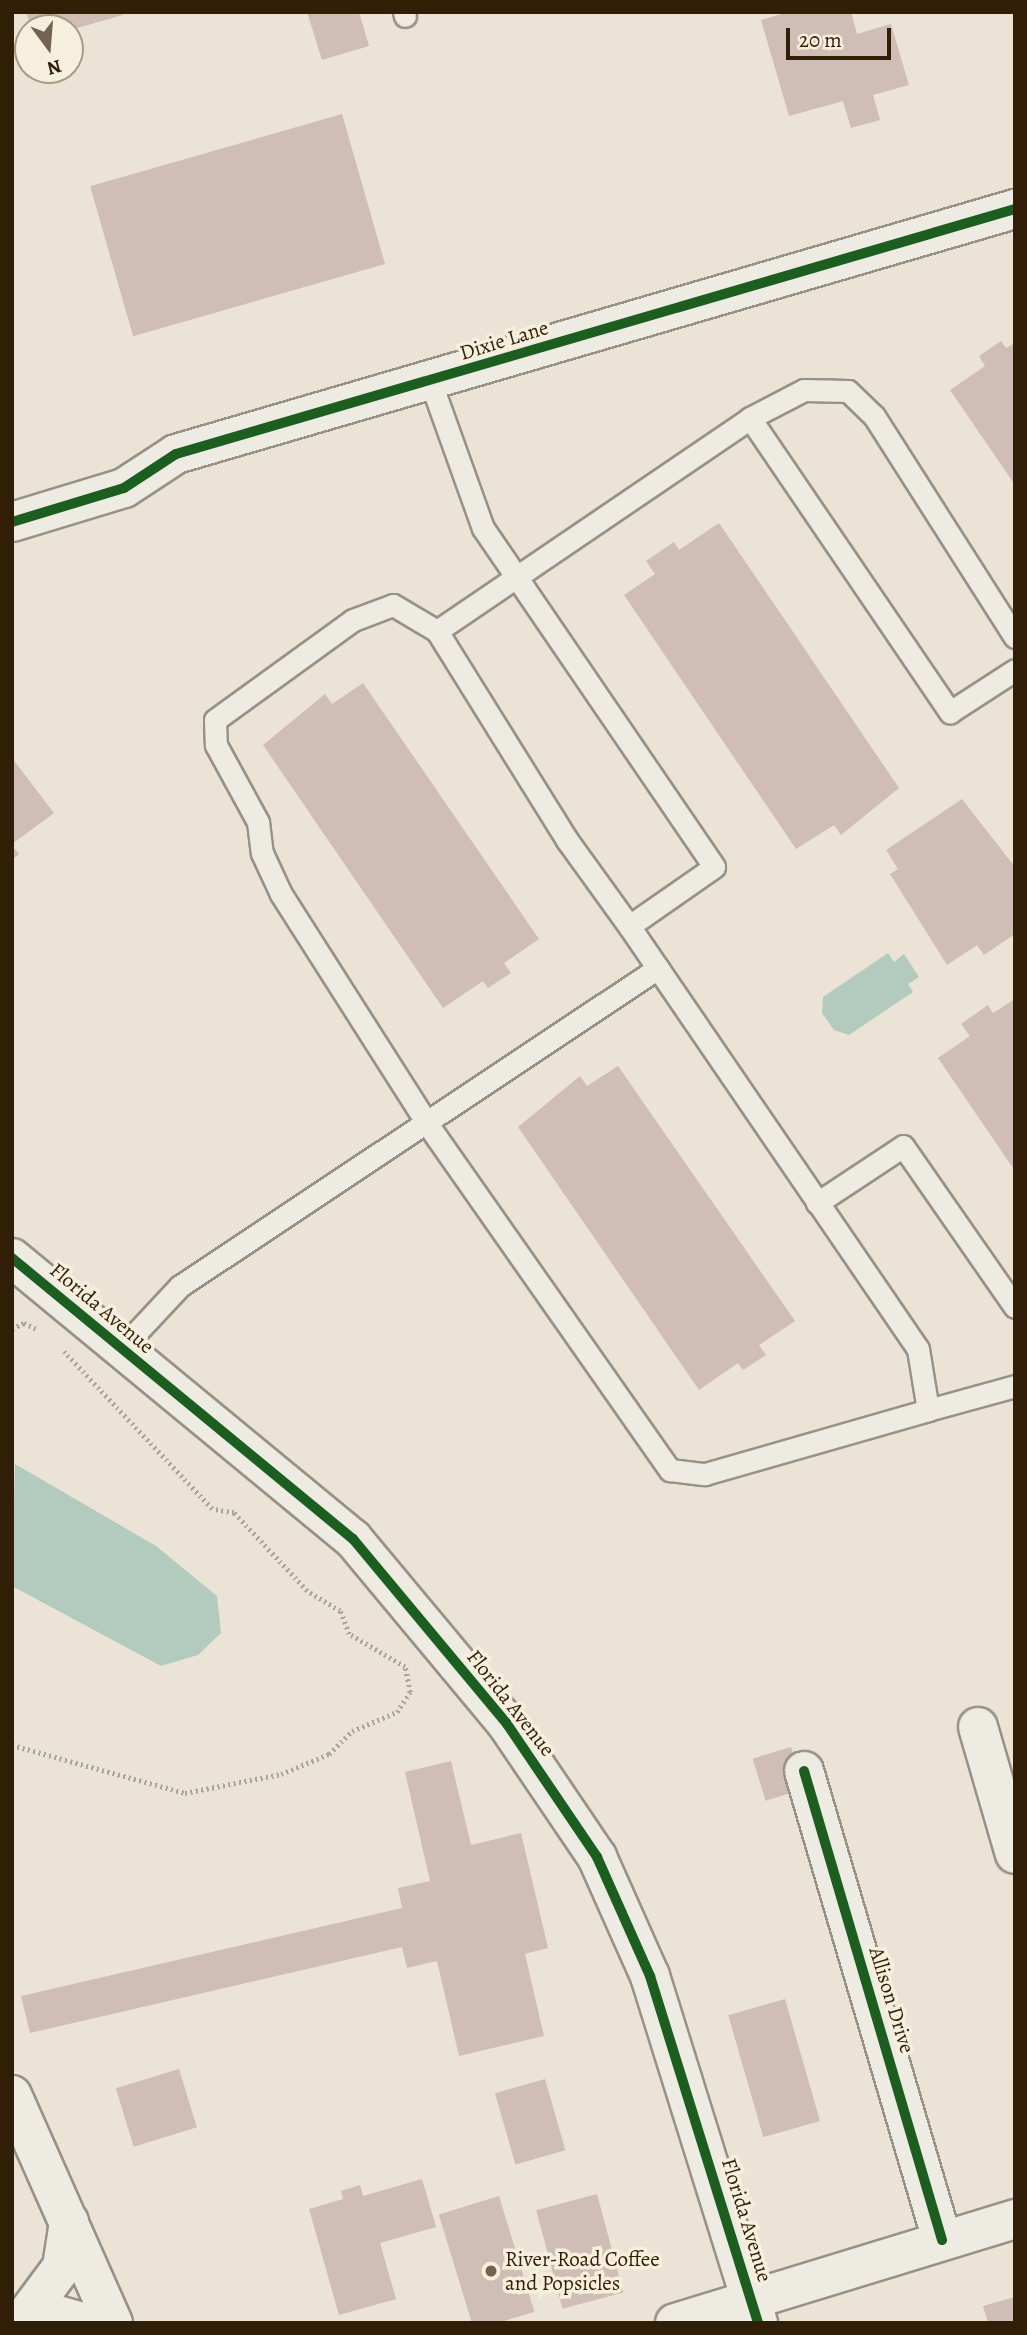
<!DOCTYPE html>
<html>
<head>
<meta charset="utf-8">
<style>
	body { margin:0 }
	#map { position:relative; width:1027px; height:2335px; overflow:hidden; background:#ebe3d5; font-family:Alegreya,serif }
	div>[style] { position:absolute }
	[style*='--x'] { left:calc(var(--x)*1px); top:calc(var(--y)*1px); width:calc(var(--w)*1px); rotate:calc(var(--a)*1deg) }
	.water>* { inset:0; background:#b3cabf }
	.building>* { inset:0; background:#d0bdb5; transform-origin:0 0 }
	.path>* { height:4.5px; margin-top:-2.25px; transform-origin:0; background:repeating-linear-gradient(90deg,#a9a49c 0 2px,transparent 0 5.5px) }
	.roads { filter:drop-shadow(2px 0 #989186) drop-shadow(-2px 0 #989186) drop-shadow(0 2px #989186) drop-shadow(0 -2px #989186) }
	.lane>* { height:21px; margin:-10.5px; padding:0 10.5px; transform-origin:10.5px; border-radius:10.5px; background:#eeebe3 }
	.street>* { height:38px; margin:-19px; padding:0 19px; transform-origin:19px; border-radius:19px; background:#eeebe3 }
	.secondary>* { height:38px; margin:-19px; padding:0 19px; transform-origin:19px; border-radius:19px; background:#eeebe3 }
	.cycleway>* { height:10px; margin:-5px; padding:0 5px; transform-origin:5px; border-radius:5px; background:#1b5e20 }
	.dots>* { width:19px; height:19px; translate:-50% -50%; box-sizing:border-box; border:4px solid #f7efde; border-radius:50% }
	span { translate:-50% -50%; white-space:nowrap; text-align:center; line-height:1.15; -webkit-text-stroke:7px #f7efde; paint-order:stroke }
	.street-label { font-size:21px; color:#301e07 }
	.poi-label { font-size:21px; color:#301e07 }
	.left { translate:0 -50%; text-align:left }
	.frame { position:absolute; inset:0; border:14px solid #301e07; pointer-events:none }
	.north { position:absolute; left:14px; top:14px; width:70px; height:70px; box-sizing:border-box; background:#f7efde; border:2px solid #a79b88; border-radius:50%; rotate:164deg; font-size:19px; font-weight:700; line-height:28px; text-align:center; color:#301e07 }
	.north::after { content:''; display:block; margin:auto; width:24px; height:32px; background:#71634f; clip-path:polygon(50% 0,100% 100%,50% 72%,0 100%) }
	.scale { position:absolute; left:786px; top:28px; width:105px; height:32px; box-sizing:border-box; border:4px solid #301e07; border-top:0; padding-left:9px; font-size:21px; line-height:24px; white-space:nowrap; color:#301e07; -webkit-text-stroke:5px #f7efde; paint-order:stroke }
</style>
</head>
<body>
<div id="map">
	<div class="water">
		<div style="clip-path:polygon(888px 953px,894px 962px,904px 954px,919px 977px,908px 984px,913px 992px,849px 1035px,834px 1030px,822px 1013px,823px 997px)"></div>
		<div style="clip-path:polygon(15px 1464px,156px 1546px,217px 1596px,221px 1633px,198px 1655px,161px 1666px,12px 1586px)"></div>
	</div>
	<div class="building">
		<div style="clip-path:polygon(26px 12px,122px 12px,123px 15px,70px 30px,31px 28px)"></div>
		<div style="clip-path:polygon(307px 12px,359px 12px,369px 46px,322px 60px)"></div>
		<div style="clip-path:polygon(788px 12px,851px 12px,857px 34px,891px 24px,909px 85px,873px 95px,880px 120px,851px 128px,843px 101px,789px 116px,761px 20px)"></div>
		<div style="left:342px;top:114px;width:156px;height:262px;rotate:74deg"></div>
		<div style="clip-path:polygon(1001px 341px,1006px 348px,1015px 343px,1015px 485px,950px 390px,985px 366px,979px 356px)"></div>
		<div style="clip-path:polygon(719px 523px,899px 788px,841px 835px,834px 825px,796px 849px,624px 595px,655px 574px,646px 561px,674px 542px,679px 550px)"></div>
		<div style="clip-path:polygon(363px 683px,539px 939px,504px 963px,511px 973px,488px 988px,483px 981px,443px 1008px,263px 745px,325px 694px,332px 704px)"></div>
		<div style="clip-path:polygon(12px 758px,54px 813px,12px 844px)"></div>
		<div style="clip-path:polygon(962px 799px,1015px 867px,1015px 934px,984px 955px,977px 945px,947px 965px,890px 874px,898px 869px,886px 850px)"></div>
		<div style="clip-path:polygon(12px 846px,19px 854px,12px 860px)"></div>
		<div style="clip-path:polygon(1015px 999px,1015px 1171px,938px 1058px,970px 1036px,961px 1024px,988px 1005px,993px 1013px)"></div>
		<div style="clip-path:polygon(618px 1066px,795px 1321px,759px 1345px,766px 1355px,743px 1370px,738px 1363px,699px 1390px,518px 1127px,580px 1076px,587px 1086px)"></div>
		<div style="left:791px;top:1747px;width:44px;height:40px;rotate:73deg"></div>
		<div style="clip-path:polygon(451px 1761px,471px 1845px,521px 1833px,548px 1948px,525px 1954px,544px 2036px,459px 2056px,437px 1961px,407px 1968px,402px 1947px,30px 2033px,21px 1996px,402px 1908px,398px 1888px,430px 1881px,405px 1772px)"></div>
		<div style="left:785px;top:1999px;width:127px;height:59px;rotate:74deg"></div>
		<div style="left:179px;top:2069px;width:61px;height:66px;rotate:73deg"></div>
		<div style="left:545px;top:2079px;width:74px;height:52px;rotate:74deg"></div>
		<div style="clip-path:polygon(422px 2179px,436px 2227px,380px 2243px,396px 2299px,339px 2315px,309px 2209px,343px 2199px,341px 2191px,360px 2185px,363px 2196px)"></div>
		<div style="left:597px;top:2194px;width:102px;height:63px;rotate:75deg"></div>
		<div style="left:499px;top:2196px;width:121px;height:63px;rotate:73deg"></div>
		<div style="clip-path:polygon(1015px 2297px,1015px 2323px,988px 2323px,983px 2306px)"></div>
	</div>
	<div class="path">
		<div style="--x:12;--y:1329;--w:13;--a:-27"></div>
		<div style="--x:24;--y:1323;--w:14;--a:25"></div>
		<div style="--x:12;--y:1745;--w:180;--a:15.5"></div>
		<div style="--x:185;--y:1793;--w:98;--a:-11.2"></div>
		<div style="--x:281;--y:1774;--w:52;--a:-22.6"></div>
		<div style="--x:329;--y:1754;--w:33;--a:-45"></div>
		<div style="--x:352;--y:1731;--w:49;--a:-22.9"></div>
		<div style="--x:397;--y:1712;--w:24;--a:-57"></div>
		<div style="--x:410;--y:1692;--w:25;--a:-101"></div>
		<div style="--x:405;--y:1667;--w:65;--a:-149.5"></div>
		<div style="--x:349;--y:1634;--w:25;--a:-111"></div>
		<div style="--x:340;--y:1611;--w:39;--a:-149"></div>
		<div style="--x:307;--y:1591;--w:107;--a:-133.1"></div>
		<div style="--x:234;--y:1513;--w:22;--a:-170"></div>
		<div style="--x:212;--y:1509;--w:216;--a:-133.3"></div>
	</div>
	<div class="roads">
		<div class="lane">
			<div style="--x:404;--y:12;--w:4;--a:76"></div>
			<div style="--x:431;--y:383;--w:154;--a:70.3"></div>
			<div style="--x:483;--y:528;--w:410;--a:55.7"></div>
			<div style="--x:714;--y:867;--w:103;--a:145.2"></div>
			<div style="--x:629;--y:926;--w:512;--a:55.66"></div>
			<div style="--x:918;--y:1349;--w:62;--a:80.7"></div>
			<div style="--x:928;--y:1410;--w:90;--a:-15.4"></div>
			<div style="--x:750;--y:418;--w:356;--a:55.8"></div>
			<div style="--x:950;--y:712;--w:77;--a:-32.9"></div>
			<div style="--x:437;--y:631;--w:51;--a:-149.4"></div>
			<div style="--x:393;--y:605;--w:43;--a:159.4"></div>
			<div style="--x:353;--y:620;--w:170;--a:144.1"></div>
			<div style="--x:215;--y:720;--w:25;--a:88"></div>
			<div style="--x:216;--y:745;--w:88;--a:61.4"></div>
			<div style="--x:258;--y:822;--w:31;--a:83"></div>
			<div style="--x:262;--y:853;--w:45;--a:65.1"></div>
			<div style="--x:281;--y:894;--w:270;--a:57.5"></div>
			<div style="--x:426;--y:1122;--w:425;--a:55"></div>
			<div style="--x:670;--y:1470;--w:35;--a:7"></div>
			<div style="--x:705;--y:1474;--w:232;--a:-16"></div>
			<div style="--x:629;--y:926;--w:106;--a:-125.8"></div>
			<div style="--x:567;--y:840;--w:246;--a:-121.9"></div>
			<div style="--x:437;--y:631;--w:379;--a:-34.2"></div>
			<div style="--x:750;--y:418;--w:61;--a:-27.4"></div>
			<div style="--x:804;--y:390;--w:44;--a:1.3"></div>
			<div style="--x:848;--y:391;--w:36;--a:44"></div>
			<div style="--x:874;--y:416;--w:262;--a:57.5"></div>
			<div style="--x:817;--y:1203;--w:103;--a:-33.5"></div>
			<div style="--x:903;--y:1146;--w:196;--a:55.2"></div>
			<div style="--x:121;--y:1349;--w:86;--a:-46.9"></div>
			<div style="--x:180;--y:1286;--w:574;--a:-33.63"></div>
		</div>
		<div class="street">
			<div style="--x:12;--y:522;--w:117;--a:-16.9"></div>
			<div style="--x:124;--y:488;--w:62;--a:-33.2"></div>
			<div style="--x:176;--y:454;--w:874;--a:-16.28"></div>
			<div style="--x:978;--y:1727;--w:132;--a:73.8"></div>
			<div style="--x:804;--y:1771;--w:489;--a:73.6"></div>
		</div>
		<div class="secondary">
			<div style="--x:12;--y:1258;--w:442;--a:39.5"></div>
			<div style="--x:353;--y:1539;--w:241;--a:50.2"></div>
			<div style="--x:507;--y:1724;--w:161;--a:55.9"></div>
			<div style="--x:597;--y:1857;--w:130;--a:66"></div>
			<div style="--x:650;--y:1976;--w:363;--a:72.7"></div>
			<div style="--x:12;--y:2095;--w:249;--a:66.1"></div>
			<div style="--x:24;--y:2318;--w:64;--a:-53.3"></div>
			<div style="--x:62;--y:2267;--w:46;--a:-81.2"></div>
			<div style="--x:14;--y:2323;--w:41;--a:-12.7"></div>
			<div style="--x:54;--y:2314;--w:33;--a:16"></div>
			<div style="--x:675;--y:2323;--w:356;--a:-17"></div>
		</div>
	</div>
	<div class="cycleway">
		<div style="--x:12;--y:522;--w:117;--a:-16.9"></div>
		<div style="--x:124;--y:488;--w:62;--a:-33.2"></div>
		<div style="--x:176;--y:454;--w:874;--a:-16.28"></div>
		<div style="--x:12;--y:1258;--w:442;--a:39.5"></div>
		<div style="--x:353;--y:1539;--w:241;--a:50.2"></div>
		<div style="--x:507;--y:1724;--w:161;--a:55.9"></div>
		<div style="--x:597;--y:1857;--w:130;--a:66"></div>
		<div style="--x:650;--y:1976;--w:363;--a:72.7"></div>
		<div style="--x:804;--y:1771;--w:489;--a:73.6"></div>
	</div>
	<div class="dots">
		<div style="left:491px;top:2271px;background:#71634f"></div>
	</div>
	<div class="street-label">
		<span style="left:504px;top:340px;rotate:-17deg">Dixie Lane</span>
		<span style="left:102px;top:1308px;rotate:40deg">Florida Avenue</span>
		<span style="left:511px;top:1703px;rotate:52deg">Florida Avenue</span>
		<span style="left:892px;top:2000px;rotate:73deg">Allison Drive</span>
		<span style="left:747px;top:2220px;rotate:73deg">Florida Avenue</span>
	</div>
	<div class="poi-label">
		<span class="left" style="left:505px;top:2271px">River-Road Coffee<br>and Popsicles</span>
	</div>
	<div class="frame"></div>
	<div class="north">N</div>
	<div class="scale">20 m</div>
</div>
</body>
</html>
